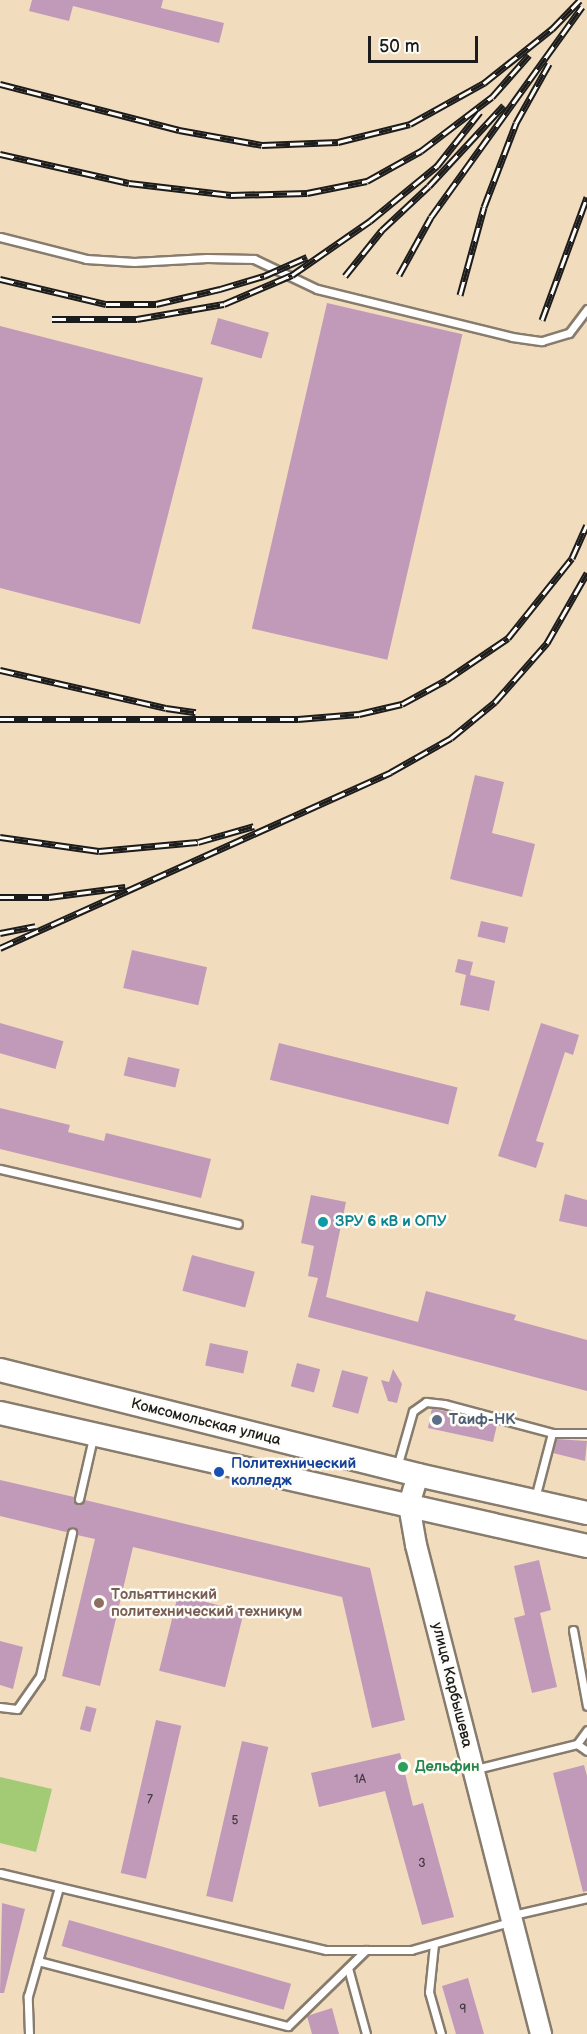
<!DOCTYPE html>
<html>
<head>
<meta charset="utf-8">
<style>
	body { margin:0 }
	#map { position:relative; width:587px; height:2034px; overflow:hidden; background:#f2dcbe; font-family:"Balsamiq Sans",sans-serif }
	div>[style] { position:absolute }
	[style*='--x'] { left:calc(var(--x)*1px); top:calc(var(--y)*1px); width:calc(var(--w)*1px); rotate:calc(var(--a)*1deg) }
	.green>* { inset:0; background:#a3ca75 }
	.building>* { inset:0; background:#c29ab9; transform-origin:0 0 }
	.roads { filter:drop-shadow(2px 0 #877c6d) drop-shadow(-2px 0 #877c6d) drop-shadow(0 2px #877c6d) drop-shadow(0 -2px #877c6d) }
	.lane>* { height:7px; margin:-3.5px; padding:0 3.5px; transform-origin:3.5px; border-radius:3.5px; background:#fff }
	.secondary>* { height:20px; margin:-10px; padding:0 10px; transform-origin:10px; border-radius:10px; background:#fff }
	.primary>* { height:22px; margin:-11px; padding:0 11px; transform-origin:11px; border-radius:11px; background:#fff }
	.rail>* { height:7px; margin-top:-3.5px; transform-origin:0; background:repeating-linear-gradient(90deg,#fdfcf7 0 14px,#1c1c1c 0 28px); box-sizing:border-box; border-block:2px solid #1c1c1c }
	.dots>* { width:16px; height:16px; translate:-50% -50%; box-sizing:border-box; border:3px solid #fdfcf7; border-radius:50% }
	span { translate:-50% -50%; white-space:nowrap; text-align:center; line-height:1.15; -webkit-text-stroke:5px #fdfcf7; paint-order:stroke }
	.number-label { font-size:12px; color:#463c43 }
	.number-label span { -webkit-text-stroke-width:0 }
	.culture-label { font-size:15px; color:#0d838f; font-weight:700 }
	.left { translate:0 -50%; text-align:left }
	.service-label { font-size:15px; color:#4e5e75; font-weight:700 }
	.street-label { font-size:15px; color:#1c1c1c }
	.transit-label { font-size:15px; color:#164399; font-weight:700 }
	.education-label { font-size:15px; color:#785e54; font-weight:700 }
	.leisure-label { font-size:15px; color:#27864d; font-weight:700 }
	.scale { position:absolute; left:368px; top:36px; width:110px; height:27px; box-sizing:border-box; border:3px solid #1c1c1c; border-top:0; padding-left:8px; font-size:18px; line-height:21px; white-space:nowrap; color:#1c1c1c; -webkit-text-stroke:4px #fdfcf7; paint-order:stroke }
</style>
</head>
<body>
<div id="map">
	<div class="green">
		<div style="clip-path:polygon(0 1777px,52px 1789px,36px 1852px,0 1843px)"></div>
	</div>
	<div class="building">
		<div style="clip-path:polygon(32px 0,163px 0,161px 8px,224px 23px,219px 43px,73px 6px,69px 21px,29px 11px)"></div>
		<div style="left:327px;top:303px;width:139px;height:334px;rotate:13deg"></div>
		<div style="left:218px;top:318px;width:53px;height:27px;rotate:16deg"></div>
		<div style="clip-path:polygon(0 326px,203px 378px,140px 624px,0 588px)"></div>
		<div style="clip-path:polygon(475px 775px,504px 782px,492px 833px,535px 844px,522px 897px,450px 879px)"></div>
		<div style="left:481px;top:921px;width:28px;height:16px;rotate:13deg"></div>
		<div style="left:132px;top:950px;width:77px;height:39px;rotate:13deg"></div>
		<div style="clip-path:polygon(458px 959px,473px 962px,470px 975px,495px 981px,489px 1011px,460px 1005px,466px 975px,455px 972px)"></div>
		<div style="left:0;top:1023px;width:66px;height:29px;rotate:16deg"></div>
		<div style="clip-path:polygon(541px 1023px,579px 1035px,573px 1055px,565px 1052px,536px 1141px,544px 1143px,536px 1168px,498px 1156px)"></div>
		<div style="left:279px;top:1043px;width:184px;height:38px;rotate:14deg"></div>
		<div style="left:128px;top:1057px;width:53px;height:19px;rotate:13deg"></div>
		<div style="clip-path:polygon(0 1108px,70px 1125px,68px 1132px,104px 1141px,106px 1133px,211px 1159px,201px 1198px,0 1149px)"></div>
		<div style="clip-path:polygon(565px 1194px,587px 1200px,587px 1227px,559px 1221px)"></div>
		<div style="clip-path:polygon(311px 1195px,346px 1202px,326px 1297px,418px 1322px,426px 1291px,516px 1315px,514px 1320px,587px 1340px,587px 1391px,308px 1317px,318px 1278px,308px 1276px,314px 1246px,301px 1243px)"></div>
		<div style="left:192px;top:1255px;width:65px;height:37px;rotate:15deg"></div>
		<div style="left:210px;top:1343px;width:39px;height:23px;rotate:12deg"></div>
		<div style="left:297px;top:1363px;width:24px;height:24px;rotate:15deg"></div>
		<div style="clip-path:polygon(393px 1369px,402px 1384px,397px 1403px,388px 1401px,381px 1380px,389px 1382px)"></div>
		<div style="left:342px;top:1370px;width:27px;height:38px;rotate:15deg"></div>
		<div style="clip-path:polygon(432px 1408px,497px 1425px,493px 1442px,428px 1428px)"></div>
		<div style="clip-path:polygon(556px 1439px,587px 1441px,585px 1461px,553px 1453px)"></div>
		<div style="clip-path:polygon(0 1480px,74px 1497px,77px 1504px,85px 1500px,370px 1568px,405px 1720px,372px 1728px,342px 1597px,133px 1547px,100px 1686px,62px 1676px,95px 1539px,77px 1535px,74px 1528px,66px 1532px,0 1516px)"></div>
		<div style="clip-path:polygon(539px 1560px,551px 1610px,540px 1613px,557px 1687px,532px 1693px,514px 1618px,525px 1615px,514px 1566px)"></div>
		<div style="left:178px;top:1595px;width:68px;height:78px;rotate:14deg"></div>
		<div style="clip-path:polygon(0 1641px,23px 1647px,13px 1689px,0 1685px)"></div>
		<div style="left:86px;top:1706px;width:11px;height:24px;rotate:15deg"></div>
		<div style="left:156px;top:1720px;width:26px;height:157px;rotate:13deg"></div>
		<div style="left:242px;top:1741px;width:27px;height:159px;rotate:13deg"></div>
		<div style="clip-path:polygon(400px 1753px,413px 1806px,423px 1803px,454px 1917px,422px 1925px,385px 1791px,319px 1807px,311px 1773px)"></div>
		<div style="clip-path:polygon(584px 1765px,587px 1776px,587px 1891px,583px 1892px,553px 1773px)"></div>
		<div style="clip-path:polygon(2px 1903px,25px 1909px,4px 1993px,0 1993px)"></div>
		<div style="left:69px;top:1920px;width:231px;height:27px;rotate:16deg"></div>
		<div style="clip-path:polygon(468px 1978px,484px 2034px,456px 2034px,442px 1986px)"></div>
		<div style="clip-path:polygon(332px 2008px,339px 2034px,312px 2034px,307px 2016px)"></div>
	</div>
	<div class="roads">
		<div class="lane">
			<div style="--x:0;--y:237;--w:89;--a:14.3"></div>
			<div style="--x:86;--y:259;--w:48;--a:3.6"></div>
			<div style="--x:134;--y:262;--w:73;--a:-3.1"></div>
			<div style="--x:207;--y:258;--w:47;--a:1.2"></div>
			<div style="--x:254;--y:259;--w:70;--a:25.5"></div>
			<div style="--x:317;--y:289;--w:201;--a:13.8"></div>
			<div style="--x:512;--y:337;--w:30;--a:8"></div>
			<div style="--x:542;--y:341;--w:28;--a:-17"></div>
			<div style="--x:569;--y:333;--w:30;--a:-53"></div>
			<div style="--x:0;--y:1169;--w:244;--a:13"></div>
			<div style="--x:397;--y:1467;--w:58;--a:-74.1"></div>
			<div style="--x:413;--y:1411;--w:16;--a:-35"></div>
			<div style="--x:426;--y:1402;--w:18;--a:6"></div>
			<div style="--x:444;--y:1404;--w:112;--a:15"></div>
			<div style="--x:535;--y:1498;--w:67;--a:-75.3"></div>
			<div style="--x:552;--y:1433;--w:35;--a:0"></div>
			<div style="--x:79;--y:1499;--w:63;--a:-77.1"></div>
			<div style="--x:573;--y:1630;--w:77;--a:79.6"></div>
			<div style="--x:0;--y:1707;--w:17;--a:7"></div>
			<div style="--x:17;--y:1709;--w:40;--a:-55.1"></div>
			<div style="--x:40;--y:1676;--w:147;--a:-77.4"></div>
			<div style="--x:577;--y:1744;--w:12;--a:35"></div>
			<div style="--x:476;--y:1769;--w:104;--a:-13.9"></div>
			<div style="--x:577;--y:1744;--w:17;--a:-54"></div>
			<div style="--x:0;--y:1873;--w:335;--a:13.3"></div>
			<div style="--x:326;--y:1950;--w:85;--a:0"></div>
			<div style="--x:411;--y:1950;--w:103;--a:-15.8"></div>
			<div style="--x:513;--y:1915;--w:76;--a:-12.9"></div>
			<div style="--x:434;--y:1944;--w:48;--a:95.9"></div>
			<div style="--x:429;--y:1992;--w:44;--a:74.1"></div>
			<div style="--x:38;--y:1961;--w:258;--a:14.6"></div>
			<div style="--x:288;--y:2026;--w:109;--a:-44.3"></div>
			<div style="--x:348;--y:1968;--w:68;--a:74.7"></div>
			<div style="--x:29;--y:2034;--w:38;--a:-92"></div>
			<div style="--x:28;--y:1996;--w:113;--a:-74.1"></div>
		</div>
		<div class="secondary">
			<div style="--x:418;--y:1475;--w:31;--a:107"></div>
			<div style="--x:409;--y:1505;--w:41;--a:80.1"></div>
			<div style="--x:416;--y:1545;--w:505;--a:75.66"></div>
		</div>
		<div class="primary">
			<div style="--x:0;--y:1370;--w:431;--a:14.1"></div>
			<div style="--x:418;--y:1475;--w:173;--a:12.7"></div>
			<div style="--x:0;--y:1413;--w:602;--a:12.77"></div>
		</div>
	</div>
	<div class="rail">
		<div style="--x:0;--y:84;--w:185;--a:14.4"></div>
		<div style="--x:179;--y:130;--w:84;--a:10.2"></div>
		<div style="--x:262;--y:145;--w:76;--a:-2.3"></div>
		<div style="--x:338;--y:142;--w:74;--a:-14"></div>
		<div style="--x:410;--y:124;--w:85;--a:-29"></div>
		<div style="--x:484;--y:83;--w:87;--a:-38.5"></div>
		<div style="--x:552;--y:29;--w:40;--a:-46"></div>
		<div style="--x:0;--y:154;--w:132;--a:12.7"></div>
		<div style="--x:129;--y:183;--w:103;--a:6.7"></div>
		<div style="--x:231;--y:195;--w:76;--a:-1.5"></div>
		<div style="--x:307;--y:193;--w:61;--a:-11.3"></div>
		<div style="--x:367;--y:181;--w:62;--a:-29.1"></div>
		<div style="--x:421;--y:151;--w:89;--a:-37.3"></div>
		<div style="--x:492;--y:97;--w:56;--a:-48.6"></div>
		<div style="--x:399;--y:275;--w:66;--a:-61.1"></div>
		<div style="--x:431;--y:217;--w:259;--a:-54.3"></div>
		<div style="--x:345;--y:276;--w:59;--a:-51.2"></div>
		<div style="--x:382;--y:230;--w:64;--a:-43.1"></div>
		<div style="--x:429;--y:186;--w:110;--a:-47.2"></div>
		<div style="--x:0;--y:279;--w:109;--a:13.3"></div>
		<div style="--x:106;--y:304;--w:50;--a:0"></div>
		<div style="--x:156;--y:304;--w:66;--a:-13.2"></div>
		<div style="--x:220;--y:289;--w:46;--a:-16.5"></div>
		<div style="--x:264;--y:276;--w:47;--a:-23.8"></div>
		<div style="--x:460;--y:295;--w:91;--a:-74.7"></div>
		<div style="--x:484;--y:207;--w:90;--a:-69.1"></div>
		<div style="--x:516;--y:123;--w:68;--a:-60.8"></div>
		<div style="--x:52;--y:319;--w:85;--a:0"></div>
		<div style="--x:137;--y:319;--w:88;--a:-9.8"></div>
		<div style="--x:224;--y:304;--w:74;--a:-23.1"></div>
		<div style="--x:292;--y:275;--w:95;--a:-34.7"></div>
		<div style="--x:370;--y:221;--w:87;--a:-39.4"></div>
		<div style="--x:437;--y:166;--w:69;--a:-51.5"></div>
		<div style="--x:542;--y:320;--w:131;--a:-69.9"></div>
		<div style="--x:0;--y:670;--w:170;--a:12.9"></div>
		<div style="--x:166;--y:708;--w:30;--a:8"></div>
		<div style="--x:0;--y:719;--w:298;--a:0"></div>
		<div style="--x:298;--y:719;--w:61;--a:-4.7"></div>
		<div style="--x:359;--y:714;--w:44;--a:-13.1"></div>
		<div style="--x:402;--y:704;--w:50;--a:-28.6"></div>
		<div style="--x:446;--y:680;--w:75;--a:-34.1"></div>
		<div style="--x:508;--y:638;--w:102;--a:-51.3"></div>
		<div style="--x:572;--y:558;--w:36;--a:-66"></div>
		<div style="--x:0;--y:837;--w:100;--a:8"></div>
		<div style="--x:99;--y:851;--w:99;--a:-5.2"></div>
		<div style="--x:198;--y:842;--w:58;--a:-15.9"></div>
		<div style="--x:0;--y:897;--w:49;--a:0"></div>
		<div style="--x:49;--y:897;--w:77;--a:-7.5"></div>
		<div style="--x:0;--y:933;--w:36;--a:-11"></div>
		<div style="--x:0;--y:948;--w:429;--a:-24.2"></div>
		<div style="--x:391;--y:772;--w:69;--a:-29.5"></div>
		<div style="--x:451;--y:738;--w:57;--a:-39.3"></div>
		<div style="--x:495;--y:702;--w:79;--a:-48.6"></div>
		<div style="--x:547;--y:643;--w:81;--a:-60.3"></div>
	</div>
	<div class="dots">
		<div style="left:323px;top:1222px;background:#0f9aa8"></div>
		<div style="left:437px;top:1420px;background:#5c6f8a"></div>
		<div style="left:219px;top:1472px;background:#1a4fb4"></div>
		<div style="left:99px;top:1603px;background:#8d6e63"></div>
		<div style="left:403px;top:1767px;background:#2e9e5b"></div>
	</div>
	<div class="number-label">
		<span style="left:360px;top:1780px">1А</span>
		<span style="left:150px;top:1800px">7</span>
		<span style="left:235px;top:1821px">5</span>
		<span style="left:422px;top:1864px">3</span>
		<span style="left:463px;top:2010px">9</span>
	</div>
	<div class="culture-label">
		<span class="left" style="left:335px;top:1222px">ЗРУ 6 кВ и ОПУ</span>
	</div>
	<div class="service-label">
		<span class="left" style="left:449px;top:1420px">Таиф-НК</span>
	</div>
	<div class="street-label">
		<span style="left:206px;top:1422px;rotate:14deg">Комсомольская улица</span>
		<span style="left:452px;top:1685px;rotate:76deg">улица Карбышева</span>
	</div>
	<div class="transit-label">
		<span class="left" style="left:231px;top:1472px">Политехнический<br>колледж</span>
	</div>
	<div class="education-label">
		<span class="left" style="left:111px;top:1603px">Тольяттинский<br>политехнический техникум</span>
	</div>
	<div class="leisure-label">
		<span class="left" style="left:415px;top:1767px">Дельфин</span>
	</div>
	<div class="scale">50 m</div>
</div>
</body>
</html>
